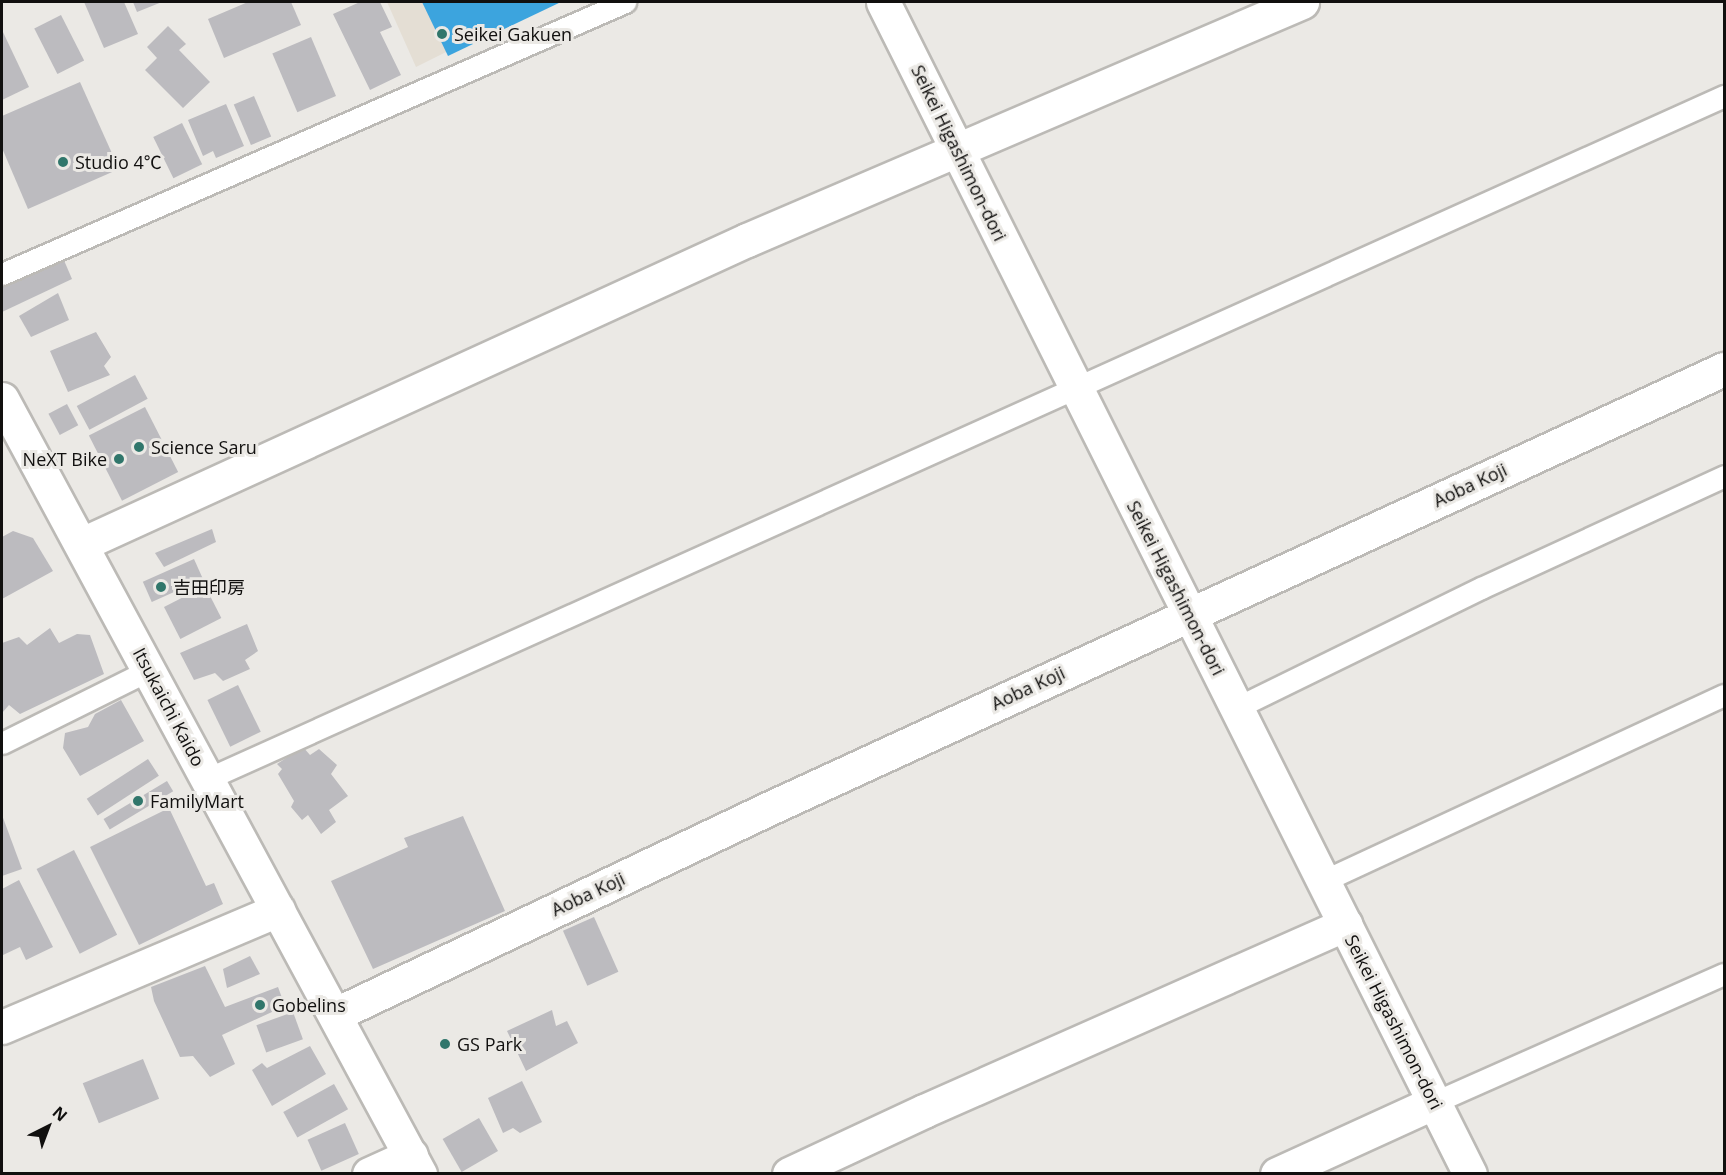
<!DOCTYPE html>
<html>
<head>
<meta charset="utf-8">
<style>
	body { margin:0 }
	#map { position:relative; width:1726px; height:1175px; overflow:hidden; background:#ebe9e5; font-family:"Open Sans","Noto Sans JP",sans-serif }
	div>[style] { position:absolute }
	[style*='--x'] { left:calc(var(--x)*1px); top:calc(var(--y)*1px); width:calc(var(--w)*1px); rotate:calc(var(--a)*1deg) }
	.built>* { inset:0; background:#e4ded4 }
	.water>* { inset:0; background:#3ca4de }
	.building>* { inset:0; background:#bcbbbf; transform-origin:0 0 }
	.roads { filter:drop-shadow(2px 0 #bcbab6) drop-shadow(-2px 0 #bcbab6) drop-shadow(0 2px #bcbab6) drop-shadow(0 -2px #bcbab6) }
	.service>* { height:21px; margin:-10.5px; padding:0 10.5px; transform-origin:10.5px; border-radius:10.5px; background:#fff }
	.minor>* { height:33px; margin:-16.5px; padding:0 16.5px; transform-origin:16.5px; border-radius:16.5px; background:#fff }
	.primary>* { height:33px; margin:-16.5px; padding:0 16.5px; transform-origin:16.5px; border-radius:16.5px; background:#fff }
	.dots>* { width:16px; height:16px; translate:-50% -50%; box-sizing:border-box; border:3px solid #ebe9e5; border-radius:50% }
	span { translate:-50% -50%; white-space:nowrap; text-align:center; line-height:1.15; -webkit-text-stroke:6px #ebe9e5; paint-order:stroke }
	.poi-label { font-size:18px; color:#11100f }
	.left { translate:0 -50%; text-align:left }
	.right { translate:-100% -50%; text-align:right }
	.street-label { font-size:18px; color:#11100f }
	.frame { position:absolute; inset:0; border:3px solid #11100f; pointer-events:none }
	.north { position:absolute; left:18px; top:1097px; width:60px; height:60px; -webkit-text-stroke:4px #ebe9e5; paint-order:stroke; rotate:42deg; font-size:16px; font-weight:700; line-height:24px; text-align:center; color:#11100f }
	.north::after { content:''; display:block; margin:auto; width:21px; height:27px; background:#11100f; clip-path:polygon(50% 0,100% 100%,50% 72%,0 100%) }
</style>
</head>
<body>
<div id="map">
	<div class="built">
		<div style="clip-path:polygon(387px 2px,547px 2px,416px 67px)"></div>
	</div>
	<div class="water">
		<div style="clip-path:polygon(422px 2px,561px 2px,448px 56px)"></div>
	</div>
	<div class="building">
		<div style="clip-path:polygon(84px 2px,124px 2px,138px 34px,104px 48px)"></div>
		<div style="clip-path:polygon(133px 2px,162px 2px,137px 12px)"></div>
		<div style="clip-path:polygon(248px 2px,291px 2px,301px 25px,224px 58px,208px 19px)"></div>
		<div style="clip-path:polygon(360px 2px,380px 2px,392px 27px,380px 32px,401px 75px,370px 90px,333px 14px)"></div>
		<div style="left:61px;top:15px;width:51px;height:30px;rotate:63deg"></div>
		<div style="clip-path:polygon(168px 26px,186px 44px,179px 50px,210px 82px,183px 108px,145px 70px,157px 58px,147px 47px)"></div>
		<div style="clip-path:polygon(2px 30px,29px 87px,2px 100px)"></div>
		<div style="left:311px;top:37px;width:64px;height:42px;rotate:67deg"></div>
		<div style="clip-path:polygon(80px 82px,119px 169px,28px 209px,2px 148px,2px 116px)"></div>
		<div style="left:254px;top:96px;width:44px;height:22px;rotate:67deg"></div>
		<div style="clip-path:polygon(226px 104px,244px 146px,216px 158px,213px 151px,203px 156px,188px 120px)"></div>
		<div style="left:182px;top:123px;width:46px;height:32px;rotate:64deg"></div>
		<div style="clip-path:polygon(63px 258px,72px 279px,2px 312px,2px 285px)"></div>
		<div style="clip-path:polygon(58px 293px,69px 320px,31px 337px,19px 316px)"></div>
		<div style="clip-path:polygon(96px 332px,111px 357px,104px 366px,110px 375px,68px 392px,50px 351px)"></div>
		<div style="left:135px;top:375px;width:27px;height:66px;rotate:62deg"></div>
		<div style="left:67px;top:404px;width:24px;height:21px;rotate:62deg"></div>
		<div style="left:145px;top:407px;width:73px;height:63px;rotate:63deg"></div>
		<div style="clip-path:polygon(212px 529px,216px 542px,164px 567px,155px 553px)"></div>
		<div style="clip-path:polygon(13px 531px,33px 538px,53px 571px,2px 599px,2px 537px)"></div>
		<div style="left:194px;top:559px;width:22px;height:56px;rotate:66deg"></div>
		<div style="left:205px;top:586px;width:36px;height:46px;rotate:63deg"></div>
		<div style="clip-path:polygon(247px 624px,258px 651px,245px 660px,250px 669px,223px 681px,215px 673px,194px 680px,180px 653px)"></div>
		<div style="clip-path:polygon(50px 628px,59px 643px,77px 634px,90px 635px,104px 674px,20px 714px,9px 705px,2px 713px,2px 643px,19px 637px,27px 645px)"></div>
		<div style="left:238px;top:685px;width:52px;height:34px;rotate:64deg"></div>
		<div style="clip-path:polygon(121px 700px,144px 741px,80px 776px,63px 748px,65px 733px,88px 727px,95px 714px)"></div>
		<div style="clip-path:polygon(303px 747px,310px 755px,319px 749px,337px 765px,331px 774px,348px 796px,329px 810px,336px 822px,321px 834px,308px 815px,302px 820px,291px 807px,294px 801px,278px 774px,282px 769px,277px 764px)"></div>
		<div style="left:148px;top:759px;width:20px;height:73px;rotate:57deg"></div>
		<div style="left:167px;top:781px;width:12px;height:74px;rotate:59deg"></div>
		<div style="clip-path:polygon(169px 808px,206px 886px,214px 883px,223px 904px,139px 945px,90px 847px)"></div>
		<div style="clip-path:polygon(2px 815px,22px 869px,2px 876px)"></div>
		<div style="clip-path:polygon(463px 816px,505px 911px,373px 969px,331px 881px,408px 847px,404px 838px)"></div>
		<div style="left:74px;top:850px;width:95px;height:42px;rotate:63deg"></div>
		<div style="clip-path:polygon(19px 880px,53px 947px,26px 960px,20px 947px,3px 955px,2px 952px,2px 889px)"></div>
		<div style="left:594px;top:917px;width:60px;height:34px;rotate:66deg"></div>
		<div style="clip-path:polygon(250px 956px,260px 974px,227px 988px,223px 969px)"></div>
		<div style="clip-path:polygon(205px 966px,225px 1007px,278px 987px,285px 1006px,222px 1035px,235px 1064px,210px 1077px,193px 1056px,180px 1057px,154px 1001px,151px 987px)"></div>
		<div style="clip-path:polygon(552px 1010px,556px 1026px,567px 1021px,578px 1043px,526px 1071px,507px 1031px)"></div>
		<div style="left:293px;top:1012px;width:29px;height:39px;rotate:70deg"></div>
		<div style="clip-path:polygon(310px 1046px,326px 1074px,272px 1106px,252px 1070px,262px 1063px,267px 1068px)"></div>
		<div style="left:143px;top:1059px;width:43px;height:65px;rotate:68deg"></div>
		<div style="clip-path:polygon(522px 1081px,542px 1122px,520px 1133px,513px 1128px,503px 1133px,488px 1098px)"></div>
		<div style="left:334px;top:1084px;width:29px;height:58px;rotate:61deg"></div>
		<div style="left:479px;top:1118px;width:38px;height:42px;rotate:60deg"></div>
		<div style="left:345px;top:1123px;width:34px;height:41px;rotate:66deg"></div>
	</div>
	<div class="roads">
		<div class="service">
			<div style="--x:2;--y:274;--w:680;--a:-23.59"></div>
			<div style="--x:1236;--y:708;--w:273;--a:-26.1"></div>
			<div style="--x:1481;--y:588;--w:268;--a:-24.7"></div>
			<div style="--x:2;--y:743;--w:164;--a:-26.4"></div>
			<div style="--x:207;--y:779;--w:1664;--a:-24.24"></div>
			<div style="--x:1323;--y:881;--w:442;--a:-24.9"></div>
			<div style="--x:1435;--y:1102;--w:316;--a:-23.9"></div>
		</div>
		<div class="minor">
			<div style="--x:883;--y:2;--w:1311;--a:63.4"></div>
			<div style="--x:82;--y:544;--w:731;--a:-24.57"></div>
			<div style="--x:747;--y:240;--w:604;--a:-23.21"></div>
			<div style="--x:336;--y:1014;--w:483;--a:-25.4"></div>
			<div style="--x:772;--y:807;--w:1048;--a:-24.71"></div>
			<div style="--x:2;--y:1027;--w:300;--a:-23"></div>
			<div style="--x:369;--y:1174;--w:46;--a:-24.3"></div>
			<div style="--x:789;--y:1174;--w:149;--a:-25"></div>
			<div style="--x:924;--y:1111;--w:461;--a:-23.9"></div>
			<div style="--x:1277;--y:1174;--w:174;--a:-24.5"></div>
		</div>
		<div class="primary">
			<div style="--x:2;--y:399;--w:881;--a:61.66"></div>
		</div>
	</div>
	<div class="dots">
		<div style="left:442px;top:34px;background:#30766b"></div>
		<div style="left:63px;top:162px;background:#30766b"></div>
		<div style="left:139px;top:447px;background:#30766b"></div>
		<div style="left:119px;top:459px;background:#30766b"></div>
		<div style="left:161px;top:587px;background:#30766b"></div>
		<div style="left:138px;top:801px;background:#30766b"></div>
		<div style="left:260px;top:1005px;background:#30766b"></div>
		<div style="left:445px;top:1044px;background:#30766b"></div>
	</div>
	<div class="poi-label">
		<span class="left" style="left:454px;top:34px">Seikei Gakuen</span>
		<span class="left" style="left:75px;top:162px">Studio 4℃</span>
		<span class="left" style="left:151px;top:447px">Science Saru</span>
		<span class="right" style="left:107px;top:459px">NeXT Bike</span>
		<span class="left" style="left:173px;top:587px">吉田印房</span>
		<span class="left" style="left:150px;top:801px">FamilyMart</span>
		<span class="left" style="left:272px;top:1005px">Gobelins</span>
		<span class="left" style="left:457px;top:1044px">GS Park</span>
	</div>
	<div class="street-label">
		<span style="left:959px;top:153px;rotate:64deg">Seikei Higashimon-dori</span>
		<span style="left:1470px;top:485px;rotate:-25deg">Aoba Koji</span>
		<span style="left:1176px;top:588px;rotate:63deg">Seikei Higashimon-dori</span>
		<span style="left:1028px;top:688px;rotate:-25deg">Aoba Koji</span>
		<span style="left:169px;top:707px;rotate:62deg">Itsukaichi Kaido</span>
		<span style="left:588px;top:894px;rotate:-25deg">Aoba Koji</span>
		<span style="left:1394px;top:1022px;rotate:63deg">Seikei Higashimon-dori</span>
	</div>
	<div class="frame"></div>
	<div class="north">N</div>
</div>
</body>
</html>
